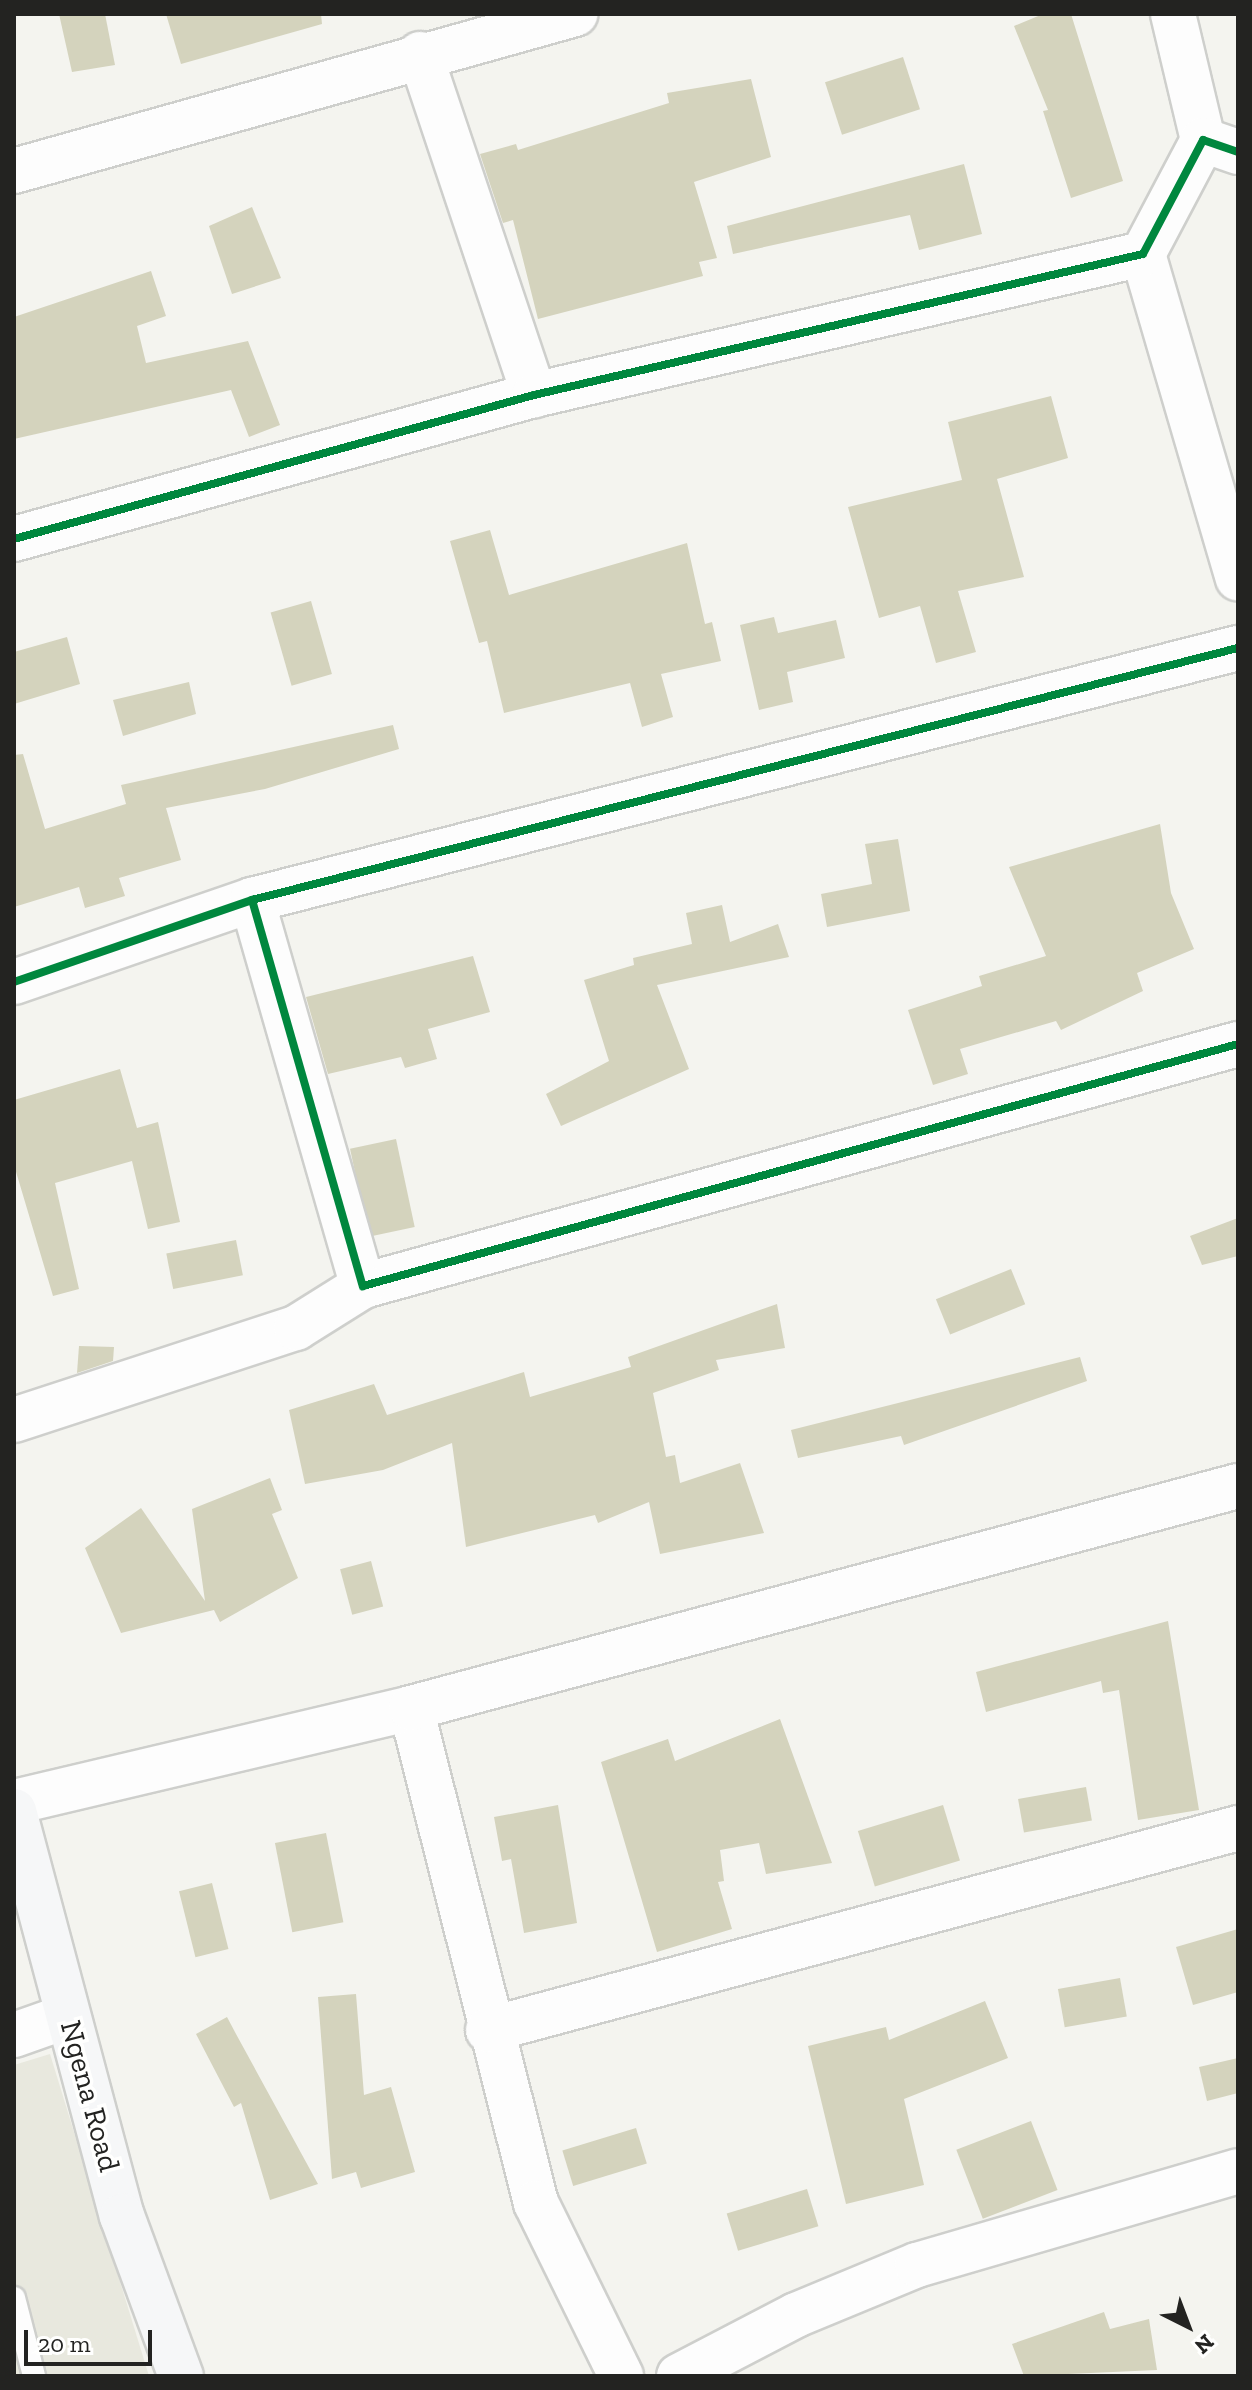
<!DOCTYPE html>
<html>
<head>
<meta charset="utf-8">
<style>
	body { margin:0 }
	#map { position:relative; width:1252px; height:2390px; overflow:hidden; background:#f4f4ef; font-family:"Zilla Slab",serif }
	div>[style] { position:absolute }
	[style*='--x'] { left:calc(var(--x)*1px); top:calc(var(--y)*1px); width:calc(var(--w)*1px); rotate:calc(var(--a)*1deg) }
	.built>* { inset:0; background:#e8e8de }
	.building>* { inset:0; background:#d4d3bd; transform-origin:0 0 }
	.roads { filter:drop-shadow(2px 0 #cecfcc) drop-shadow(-2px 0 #cecfcc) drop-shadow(0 2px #cecfcc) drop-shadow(0 -2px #cecfcc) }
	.lane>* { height:22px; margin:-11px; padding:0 11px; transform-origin:11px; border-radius:11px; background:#fdfdfd }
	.street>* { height:44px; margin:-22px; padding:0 22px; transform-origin:22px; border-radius:22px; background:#fdfdfd }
	.secondary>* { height:44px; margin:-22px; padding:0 22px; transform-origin:22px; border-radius:22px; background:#f6f7f8 }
	.cycleway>* { height:8px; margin:-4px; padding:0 4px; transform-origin:4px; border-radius:4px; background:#00873e }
	span { translate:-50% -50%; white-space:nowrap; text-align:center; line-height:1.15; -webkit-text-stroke:7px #fffffe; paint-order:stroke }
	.street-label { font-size:30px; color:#232321 }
	.frame { position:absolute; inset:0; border:16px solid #232321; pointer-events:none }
	.north { position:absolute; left:1148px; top:2286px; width:80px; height:80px; -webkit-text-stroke:6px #fffffe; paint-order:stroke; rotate:138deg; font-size:22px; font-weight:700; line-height:32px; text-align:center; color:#232321 }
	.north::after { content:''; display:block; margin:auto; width:28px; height:36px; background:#232321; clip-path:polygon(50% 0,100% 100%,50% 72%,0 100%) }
	.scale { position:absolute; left:24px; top:2330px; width:128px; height:36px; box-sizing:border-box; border:4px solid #232321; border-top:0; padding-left:10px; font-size:24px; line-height:28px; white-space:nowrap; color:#232321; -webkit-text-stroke:6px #fffffe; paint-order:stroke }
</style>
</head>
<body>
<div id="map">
	<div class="built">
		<div style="clip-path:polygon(50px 2054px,149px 2376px,14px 2376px,14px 2065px)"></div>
	</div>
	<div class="building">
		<div style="clip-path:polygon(59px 14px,105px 14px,115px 65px,72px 72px)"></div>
		<div style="clip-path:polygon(166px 14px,321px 14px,322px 24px,181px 64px)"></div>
		<div style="clip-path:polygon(1043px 14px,1071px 14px,1123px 181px,1071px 198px,1043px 111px,1048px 110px,1014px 26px)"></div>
		<div style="left:903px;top:57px;width:55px;height:82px;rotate:72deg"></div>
		<div style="clip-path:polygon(751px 79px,771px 157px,694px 182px,717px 258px,699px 262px,703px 276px,538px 319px,513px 220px,503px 223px,480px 154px,516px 144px,518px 150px,669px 103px,667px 93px)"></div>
		<div style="clip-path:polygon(964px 164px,982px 234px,919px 250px,910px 215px,733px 254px,727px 226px)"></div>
		<div style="clip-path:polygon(252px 207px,281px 278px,232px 294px,209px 226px)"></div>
		<div style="clip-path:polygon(151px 271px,166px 316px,137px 326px,146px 363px,248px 341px,280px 425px,249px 437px,231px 390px,14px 439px,14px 317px)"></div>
		<div style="clip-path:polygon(1051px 396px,1068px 458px,997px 479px,1024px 577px,958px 591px,976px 652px,936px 663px,920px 606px,879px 618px,848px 507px,962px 480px,948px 422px)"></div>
		<div style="clip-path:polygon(490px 530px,509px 595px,687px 543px,705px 624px,712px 622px,721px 661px,661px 674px,673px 717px,642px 727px,630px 683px,504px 713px,487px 641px,479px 643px,450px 541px)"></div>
		<div style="left:311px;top:601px;width:76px;height:42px;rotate:74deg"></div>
		<div style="clip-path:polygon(774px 617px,778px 633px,836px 620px,845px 658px,787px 672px,793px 702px,759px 710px,740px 625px)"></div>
		<div style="clip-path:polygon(67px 637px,80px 684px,14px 704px,14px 652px)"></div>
		<div style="clip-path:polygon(189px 682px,196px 714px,123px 736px,113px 700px)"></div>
		<div style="clip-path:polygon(393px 725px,399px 749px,265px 789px,166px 808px,181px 860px,119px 878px,125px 896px,85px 908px,79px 887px,14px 907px,14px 755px,23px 754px,45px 829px,126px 804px,121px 785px)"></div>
		<div style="clip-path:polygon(1160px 824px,1171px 893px,1194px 949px,1137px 973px,1143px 991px,1061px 1030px,1056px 1021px,960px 1049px,968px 1074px,933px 1085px,908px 1010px,982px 986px,979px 976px,1046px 956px,1009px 867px)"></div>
		<div style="clip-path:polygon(898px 839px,910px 911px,827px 927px,821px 894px,872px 884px,865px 844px)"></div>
		<div style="clip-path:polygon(722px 905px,730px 942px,778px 924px,789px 957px,657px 985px,689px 1069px,561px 1126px,546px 1094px,609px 1061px,584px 980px,634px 965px,633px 958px,692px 944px,686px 913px)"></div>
		<div style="clip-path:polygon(473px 956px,490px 1012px,428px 1029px,437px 1059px,405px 1068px,401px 1057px,328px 1074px,306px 997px)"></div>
		<div style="clip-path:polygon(120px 1069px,137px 1128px,158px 1122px,180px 1222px,148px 1229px,132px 1161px,55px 1183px,79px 1289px,53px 1296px,14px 1165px,14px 1100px)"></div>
		<div style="left:396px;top:1139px;width:90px;height:47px;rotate:78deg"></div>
		<div style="clip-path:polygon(1238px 1218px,1238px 1256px,1202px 1265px,1190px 1236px)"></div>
		<div style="left:236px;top:1240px;width:36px;height:71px;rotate:79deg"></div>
		<div style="left:1011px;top:1269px;width:38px;height:81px;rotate:68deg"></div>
		<div style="clip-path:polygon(777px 1304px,785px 1348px,716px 1360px,719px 1370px,653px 1393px,666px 1457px,675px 1455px,680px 1483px,740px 1463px,764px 1533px,660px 1554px,649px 1502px,598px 1523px,595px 1515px,466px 1547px,452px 1443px,383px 1470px,305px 1484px,289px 1410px,374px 1384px,387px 1415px,524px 1372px,530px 1397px,631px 1367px,628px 1357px)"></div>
		<div style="clip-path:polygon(79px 1346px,114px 1347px,113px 1361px,77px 1373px)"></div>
		<div style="clip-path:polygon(1080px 1357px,1087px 1381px,904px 1445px,901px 1436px,798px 1458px,791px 1430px)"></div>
		<div style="clip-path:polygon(270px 1478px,282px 1510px,272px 1514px,298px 1578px,220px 1622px,214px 1610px,121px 1633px,85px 1548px,141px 1508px,205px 1601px,192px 1509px)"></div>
		<div style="left:371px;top:1561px;width:47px;height:32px;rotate:75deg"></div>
		<div style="clip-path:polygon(1168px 1621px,1199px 1810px,1138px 1820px,1119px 1690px,1103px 1693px,1101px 1681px,986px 1712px,976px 1672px)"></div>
		<div style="clip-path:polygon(780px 1719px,832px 1863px,766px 1874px,759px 1843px,720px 1850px,724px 1881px,718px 1882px,732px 1929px,657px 1952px,601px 1762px,668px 1739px,675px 1761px)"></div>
		<div style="left:1086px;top:1787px;width:34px;height:69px;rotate:80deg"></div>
		<div style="clip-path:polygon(558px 1805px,577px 1923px,524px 1933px,511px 1859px,502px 1861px,494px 1817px)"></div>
		<div style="left:943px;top:1805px;width:58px;height:89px;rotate:73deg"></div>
		<div style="left:326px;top:1833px;width:91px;height:52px;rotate:79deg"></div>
		<div style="left:212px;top:1883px;width:68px;height:34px;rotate:76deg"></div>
		<div style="clip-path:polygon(1238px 1929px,1238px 1992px,1193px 2005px,1176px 1947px)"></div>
		<div style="left:1120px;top:1978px;width:39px;height:63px;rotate:80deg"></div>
		<div style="clip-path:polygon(356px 1994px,364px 2095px,391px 2087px,415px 2172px,361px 2188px,356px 2172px,332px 2179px,318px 1997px)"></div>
		<div style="clip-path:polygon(985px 2001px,1008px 2058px,904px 2099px,924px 2185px,846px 2204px,808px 2046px,886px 2027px,889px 2040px)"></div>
		<div style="clip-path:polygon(227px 2017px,236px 2034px,318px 2184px,270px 2200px,241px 2103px,234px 2107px,196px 2034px)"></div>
		<div style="clip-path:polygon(1238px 2058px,1238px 2093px,1207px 2101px,1199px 2067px)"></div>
		<div style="left:1031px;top:2121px;width:74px;height:80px;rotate:69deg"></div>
		<div style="left:636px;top:2128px;width:37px;height:77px;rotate:73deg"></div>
		<div style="left:807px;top:2189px;width:39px;height:84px;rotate:73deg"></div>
		<div style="clip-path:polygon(1104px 2312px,1110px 2329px,1149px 2319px,1157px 2370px,1024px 2376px,1012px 2344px)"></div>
	</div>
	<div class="roads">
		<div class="lane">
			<div style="--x:14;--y:2298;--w:81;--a:75.6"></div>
		</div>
		<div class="street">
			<div style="--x:1173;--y:14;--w:130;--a:76.6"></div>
			<div style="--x:420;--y:54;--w:360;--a:71.5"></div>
			<div style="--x:14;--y:171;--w:583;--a:-15.63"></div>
			<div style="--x:1143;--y:254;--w:338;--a:73.7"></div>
			<div style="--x:14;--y:539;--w:540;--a:-15.48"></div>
			<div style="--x:534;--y:395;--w:625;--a:-13.04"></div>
			<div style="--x:1143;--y:254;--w:129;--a:-62.2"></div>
			<div style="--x:1203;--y:140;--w:37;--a:19"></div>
			<div style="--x:252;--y:900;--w:402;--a:74"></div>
			<div style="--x:363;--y:1286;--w:908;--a:-15.46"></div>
			<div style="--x:14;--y:982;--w:252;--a:-19"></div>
			<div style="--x:252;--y:900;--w:1018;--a:-14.34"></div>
			<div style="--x:14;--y:1420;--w:297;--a:-18.1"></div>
			<div style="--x:296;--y:1328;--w:79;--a:-32.1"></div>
			<div style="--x:411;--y:1708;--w:511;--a:75.83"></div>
			<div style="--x:536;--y:2203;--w:193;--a:63.8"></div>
			<div style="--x:14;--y:1802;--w:408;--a:-13.3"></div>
			<div style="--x:411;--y:1708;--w:856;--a:-15.03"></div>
			<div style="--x:488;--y:2030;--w:777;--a:-15.07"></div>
			<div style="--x:14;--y:2035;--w:57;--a:-19.4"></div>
			<div style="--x:679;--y:2376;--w:132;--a:-27.5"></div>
			<div style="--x:796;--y:2315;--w:131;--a:-22.5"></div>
			<div style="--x:917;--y:2265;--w:334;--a:-16.3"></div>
		</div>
		<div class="secondary">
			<div style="--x:14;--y:1811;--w:419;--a:75.1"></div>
			<div style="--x:122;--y:2216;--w:171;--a:69.8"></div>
		</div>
	</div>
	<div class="cycleway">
		<div style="--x:14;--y:539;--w:540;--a:-15.48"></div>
		<div style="--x:534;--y:395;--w:625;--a:-13.04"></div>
		<div style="--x:1143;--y:254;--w:129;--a:-62.2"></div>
		<div style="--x:1203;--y:140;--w:37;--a:19"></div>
		<div style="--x:252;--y:900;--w:402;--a:74"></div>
		<div style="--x:363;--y:1286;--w:908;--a:-15.46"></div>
		<div style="--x:14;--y:982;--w:252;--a:-19"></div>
		<div style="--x:252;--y:900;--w:1018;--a:-14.34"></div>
	</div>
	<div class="street-label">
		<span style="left:90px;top:2096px;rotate:75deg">Ngena Road</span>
	</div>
	<div class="frame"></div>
	<div class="north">N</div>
	<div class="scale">20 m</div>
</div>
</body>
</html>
